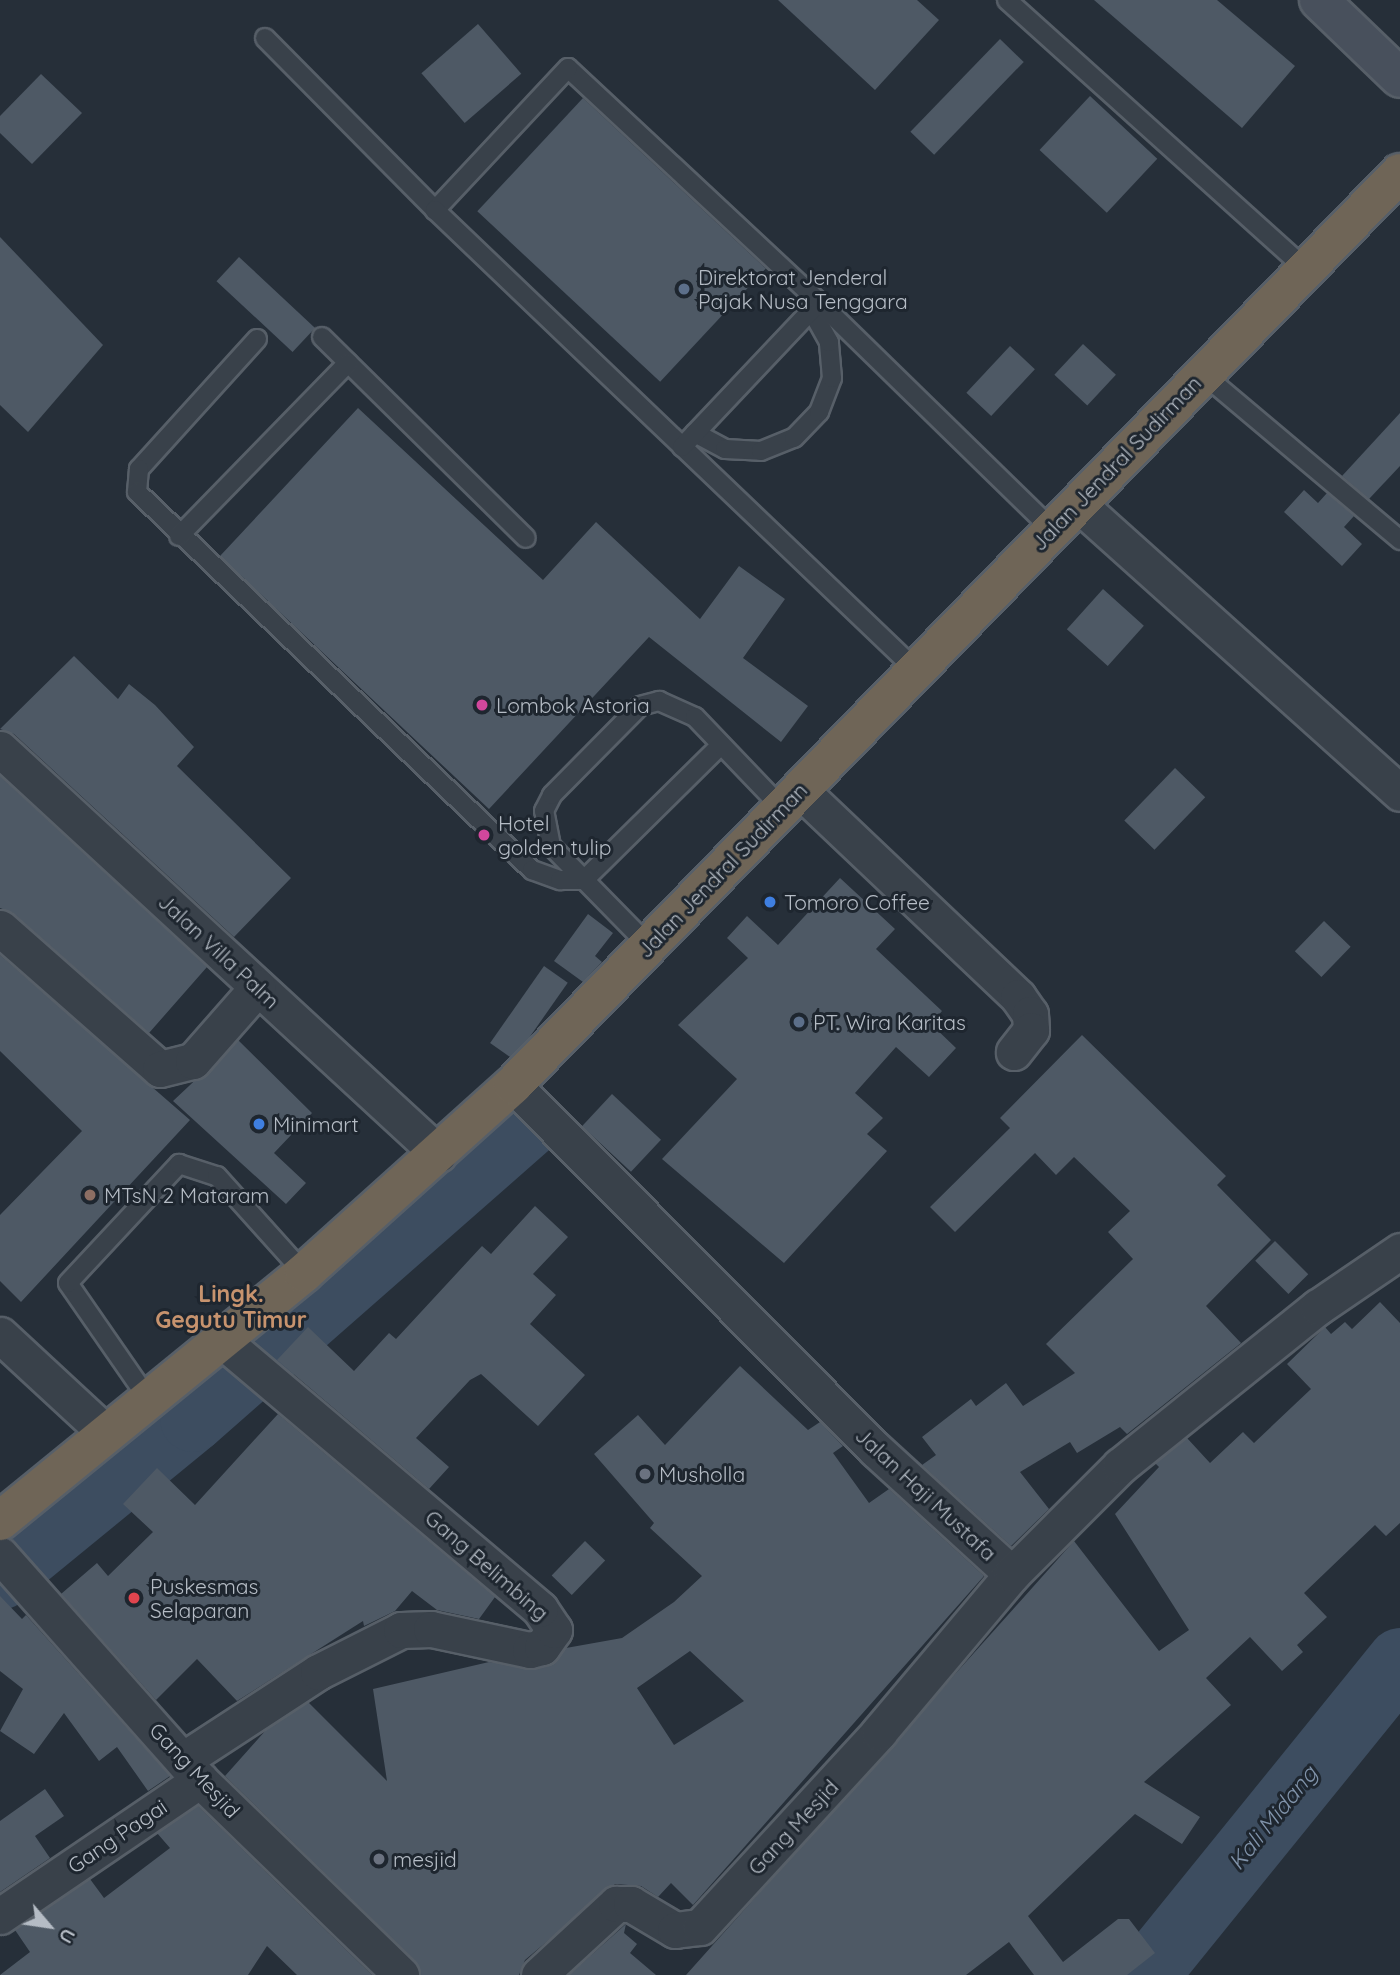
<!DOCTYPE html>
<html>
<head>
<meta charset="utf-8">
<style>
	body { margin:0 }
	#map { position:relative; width:1400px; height:1975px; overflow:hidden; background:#262f39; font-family:Quicksand,sans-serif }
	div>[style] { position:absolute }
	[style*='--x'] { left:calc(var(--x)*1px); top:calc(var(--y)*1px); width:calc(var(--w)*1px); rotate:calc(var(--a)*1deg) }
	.river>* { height:66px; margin:-33px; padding:0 33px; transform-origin:33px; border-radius:33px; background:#3d4d60 }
	.building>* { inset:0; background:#4e5965; transform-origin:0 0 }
	.roads { filter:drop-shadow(2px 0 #575f68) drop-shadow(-2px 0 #575f68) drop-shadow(0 2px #575f68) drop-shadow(0 -2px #575f68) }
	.lane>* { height:18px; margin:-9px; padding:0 9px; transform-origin:9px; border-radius:9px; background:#39414a }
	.street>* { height:35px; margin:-17.5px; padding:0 17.5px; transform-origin:17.5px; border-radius:17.5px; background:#39414a }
	.secondary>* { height:38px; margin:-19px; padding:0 19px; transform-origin:19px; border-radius:19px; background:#48505c }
	.highway>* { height:38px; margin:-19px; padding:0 19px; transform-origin:19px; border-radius:19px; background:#6f6557 }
	.dots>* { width:19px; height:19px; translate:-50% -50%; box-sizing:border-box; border:4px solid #1e262f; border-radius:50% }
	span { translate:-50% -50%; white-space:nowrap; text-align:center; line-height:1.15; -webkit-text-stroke:6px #1e262f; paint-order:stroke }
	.poi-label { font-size:21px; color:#b5bcc5 }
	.left { translate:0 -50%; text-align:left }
	.street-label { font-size:21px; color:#b5bcc5 }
	.neighbourhood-label { font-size:23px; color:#c7936e; font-weight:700 }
	.water-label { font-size:23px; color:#8093aa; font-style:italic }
	.north { position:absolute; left:14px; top:1891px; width:70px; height:70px; -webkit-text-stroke:5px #1e262f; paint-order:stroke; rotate:119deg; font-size:19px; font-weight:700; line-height:28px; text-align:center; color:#b5bcc5 }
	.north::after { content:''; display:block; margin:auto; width:24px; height:32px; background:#b5bcc5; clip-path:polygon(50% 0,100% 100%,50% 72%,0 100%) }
</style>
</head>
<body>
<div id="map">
	<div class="river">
		<div style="--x:0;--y:1577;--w:249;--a:-39.3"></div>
		<div style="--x:193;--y:1419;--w:447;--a:-41.3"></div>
		<div style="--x:1146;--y:1975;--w:404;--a:-51"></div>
	</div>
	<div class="building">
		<div style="clip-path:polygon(778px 0,917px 0,939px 20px,875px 90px)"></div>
		<div style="clip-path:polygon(1094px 0,1217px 0,1295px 66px,1242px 128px)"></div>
		<div style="left:478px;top:24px;width:66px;height:75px;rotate:49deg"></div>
		<div style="left:1000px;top:39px;width:33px;height:129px;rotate:44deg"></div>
		<div style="clip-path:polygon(41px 74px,82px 113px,32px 164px,0 133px,0 116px)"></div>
		<div style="left:1090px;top:96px;width:92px;height:74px;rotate:43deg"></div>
		<div style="left:583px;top:98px;width:250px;height:155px;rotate:43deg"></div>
		<div style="clip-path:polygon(0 237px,103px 345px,28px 432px,0 405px)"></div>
		<div style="left:239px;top:257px;width:104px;height:33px;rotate:43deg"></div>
		<div style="left:1083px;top:344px;width:45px;height:42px;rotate:43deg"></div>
		<div style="left:1010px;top:346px;width:34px;height:64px;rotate:43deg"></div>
		<div style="clip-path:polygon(358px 408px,543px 580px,596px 522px,700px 619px,739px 566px,785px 599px,743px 658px,808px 706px,781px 742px,649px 637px,489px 809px,220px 556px)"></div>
		<div style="clip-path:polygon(1400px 413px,1400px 466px,1369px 499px,1342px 476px)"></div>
		<div style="clip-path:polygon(1304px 490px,1318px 503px,1327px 493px,1354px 516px,1344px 527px,1362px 544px,1342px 566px,1284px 512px)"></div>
		<div style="left:1103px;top:589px;width:55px;height:54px;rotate:42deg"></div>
		<div style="clip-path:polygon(74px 656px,118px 699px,129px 684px,155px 705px,194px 747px,177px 766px,291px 878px,234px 937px,14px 734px,0 729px)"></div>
		<div style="left:1175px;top:768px;width:42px;height:73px;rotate:44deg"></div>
		<div style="clip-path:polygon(0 776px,207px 967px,149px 1033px,13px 913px,0 908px)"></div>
		<div style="clip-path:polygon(840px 878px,895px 929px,876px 949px,942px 1011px,931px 1024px,956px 1048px,929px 1077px,896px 1047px,855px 1093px,883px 1118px,867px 1134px,887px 1151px,784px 1263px,662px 1159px,737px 1079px,678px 1025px,748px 958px,727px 938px,747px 916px,778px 945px)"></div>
		<div style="clip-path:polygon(588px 914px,613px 933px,595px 956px,602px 962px,583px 982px,554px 961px)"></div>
		<div style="left:1324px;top:921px;width:37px;height:42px;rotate:44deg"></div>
		<div style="clip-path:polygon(0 955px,190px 1120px,21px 1302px,0 1281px,0 1215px,82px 1131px,0 1051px)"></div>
		<div style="left:544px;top:966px;width:29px;height:94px;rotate:35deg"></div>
		<div style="clip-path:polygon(1082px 1035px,1226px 1176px,1217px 1185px,1271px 1240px,1206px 1306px,1241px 1343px,1127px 1434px,1120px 1427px,1077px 1453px,1070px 1442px,1020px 1472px,1049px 1509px,1011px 1546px,922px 1465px,936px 1455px,922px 1437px,971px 1399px,976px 1406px,1006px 1383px,1023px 1406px,1075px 1373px,1046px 1344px,1133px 1259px,1108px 1232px,1130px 1211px,1074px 1157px,1056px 1175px,1035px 1153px,955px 1232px,930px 1207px,1010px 1128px,1000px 1118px)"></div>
		<div style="clip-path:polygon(238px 1040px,312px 1113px,274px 1153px,306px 1183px,286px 1204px,173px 1101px)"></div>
		<div style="left:612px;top:1094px;width:67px;height:44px;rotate:43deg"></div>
		<div style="clip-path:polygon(535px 1206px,568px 1237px,533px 1274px,556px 1295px,530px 1324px,585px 1375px,538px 1426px,481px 1374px,470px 1380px,416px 1438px,449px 1467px,429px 1489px,277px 1360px,308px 1327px,354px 1371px,389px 1333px,396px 1339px,482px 1246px,491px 1254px)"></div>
		<div style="left:1275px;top:1241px;width:47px;height:28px;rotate:45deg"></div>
		<div style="clip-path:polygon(1380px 1302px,1400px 1323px,1400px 1523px,1386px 1536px,1375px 1525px,1304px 1593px,1327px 1617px,1297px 1645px,1303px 1652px,1282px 1671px,1250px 1637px,1206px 1678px,1231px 1705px,1144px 1782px,1200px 1817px,1182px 1844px,1135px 1814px,1028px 1916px,1063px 1962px,1118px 1919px,1129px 1919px,1155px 1953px,1127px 1975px,1034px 1975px,1009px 1942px,966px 1975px,686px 1975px,1074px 1541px,1159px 1651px,1189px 1630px,1115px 1514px,1159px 1467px,1155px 1463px,1187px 1438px,1210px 1463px,1243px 1432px,1254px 1443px,1311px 1389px,1287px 1364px,1325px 1327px,1331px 1334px,1345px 1322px,1352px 1329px)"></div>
		<div style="clip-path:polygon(evenodd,740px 1366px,808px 1430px,820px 1422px,843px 1446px,833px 1453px,869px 1503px,889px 1489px,984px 1576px,693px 1905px,671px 1883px,658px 1897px,641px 1886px,615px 1884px,525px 1960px,519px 1975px,421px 1975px,415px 1961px,225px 1776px,266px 1730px,308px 1702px,387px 1781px,373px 1689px,489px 1662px,547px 1667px,566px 1648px,622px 1638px,674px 1602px,702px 1576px,650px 1528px,654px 1523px,594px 1454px,638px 1415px,665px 1445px,740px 1366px,690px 1651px,744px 1701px,674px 1745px,637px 1688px,690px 1651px)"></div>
		<div style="clip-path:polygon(278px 1414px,495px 1597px,479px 1619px,437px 1610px,412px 1591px,395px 1611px,364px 1626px,363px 1621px,237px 1701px,197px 1659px,156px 1700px,61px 1594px,97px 1563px,108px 1576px,153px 1532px,123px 1504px,157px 1468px,195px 1505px)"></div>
		<div style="left:585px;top:1541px;width:28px;height:48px;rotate:44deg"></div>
		<div style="clip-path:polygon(0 1596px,22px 1619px,26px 1615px,170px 1776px,148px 1791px,117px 1747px,99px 1761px,64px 1713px,34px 1754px,0 1731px,23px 1689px,0 1671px)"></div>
		<div style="clip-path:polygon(45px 1789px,64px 1816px,35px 1836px,50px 1858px,0 1892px,0 1821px)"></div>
		<div style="clip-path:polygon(198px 1806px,372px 1975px,297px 1975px,267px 1946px,248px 1975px,0 1975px,30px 1952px,15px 1930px,90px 1879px,104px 1898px,170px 1848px,157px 1833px)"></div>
		<div style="clip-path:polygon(626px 1924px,624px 1933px,637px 1944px,630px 1953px,656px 1975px,569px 1975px)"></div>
	</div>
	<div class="roads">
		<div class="lane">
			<div style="--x:1007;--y:0;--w:402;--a:42"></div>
			<div style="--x:265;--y:38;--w:242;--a:45.3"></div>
			<div style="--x:819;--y:302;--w:343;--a:-137"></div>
			<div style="--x:568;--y:68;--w:195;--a:133.1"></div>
			<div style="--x:435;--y:210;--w:664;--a:43.72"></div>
			<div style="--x:322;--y:337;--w:286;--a:44.6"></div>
			<div style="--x:257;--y:339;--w:176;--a:132.2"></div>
			<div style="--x:139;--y:469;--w:23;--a:95"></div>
			<div style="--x:137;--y:492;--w:547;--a:43.74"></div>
			<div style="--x:532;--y:870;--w:30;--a:20"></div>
			<div style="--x:560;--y:880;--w:24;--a:0"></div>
			<div style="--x:584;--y:880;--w:192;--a:-44.6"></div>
			<div style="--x:1203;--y:374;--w:258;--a:40.1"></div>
			<div style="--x:695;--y:433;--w:34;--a:28"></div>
			<div style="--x:725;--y:449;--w:36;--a:3"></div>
			<div style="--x:761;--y:451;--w:35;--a:-22"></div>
			<div style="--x:794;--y:438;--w:36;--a:-46"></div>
			<div style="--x:819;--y:412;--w:36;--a:-69"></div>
			<div style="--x:832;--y:378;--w:36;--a:-95"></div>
			<div style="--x:829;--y:342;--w:37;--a:-119"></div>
			<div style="--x:682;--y:447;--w:199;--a:-46.6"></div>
			<div style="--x:819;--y:302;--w:325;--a:44.3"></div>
			<div style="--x:179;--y:536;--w:242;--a:-45.7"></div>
			<div style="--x:649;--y:946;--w:140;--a:-134.4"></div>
			<div style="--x:551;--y:846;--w:36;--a:-101"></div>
			<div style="--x:544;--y:811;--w:18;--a:-63"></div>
			<div style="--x:552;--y:795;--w:125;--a:-45.3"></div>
			<div style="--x:640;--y:706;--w:20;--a:-15"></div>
			<div style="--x:659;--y:701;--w:39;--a:24"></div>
			<div style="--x:695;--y:717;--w:124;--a:46.3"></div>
			<div style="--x:149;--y:1400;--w:142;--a:-124.7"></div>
			<div style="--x:68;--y:1283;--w:163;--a:-47"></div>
			<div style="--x:179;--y:1164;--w:40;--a:18"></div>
			<div style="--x:217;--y:1176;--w:130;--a:48.1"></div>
		</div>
		<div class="street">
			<div style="--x:1077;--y:503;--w:434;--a:41.9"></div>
			<div style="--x:0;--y:749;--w:597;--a:42.69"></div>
			<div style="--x:799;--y:789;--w:302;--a:43.5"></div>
			<div style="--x:1018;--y:997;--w:21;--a:55"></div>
			<div style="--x:1030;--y:1014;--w:16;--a:86"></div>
			<div style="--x:1031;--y:1030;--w:28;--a:128"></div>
			<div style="--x:0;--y:928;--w:213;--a:41.4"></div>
			<div style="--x:160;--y:1069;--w:34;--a:-14"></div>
			<div style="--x:193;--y:1061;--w:98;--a:-48.7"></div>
			<div style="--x:513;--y:1085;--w:515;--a:45.16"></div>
			<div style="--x:876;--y:1450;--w:184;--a:42.4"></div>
			<div style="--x:0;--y:1335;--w:144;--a:42.8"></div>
			<div style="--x:0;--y:1555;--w:301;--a:48.4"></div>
			<div style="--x:200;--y:1780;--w:280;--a:44.1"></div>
			<div style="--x:183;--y:1760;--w:161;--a:-33.1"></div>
			<div style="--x:318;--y:1672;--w:93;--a:-26.8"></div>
			<div style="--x:401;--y:1630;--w:30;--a:-2"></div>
			<div style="--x:431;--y:1629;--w:101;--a:12"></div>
			<div style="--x:530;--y:1650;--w:12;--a:-14"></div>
			<div style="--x:542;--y:1647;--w:21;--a:-55"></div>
			<div style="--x:554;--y:1630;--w:25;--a:-124"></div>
			<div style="--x:540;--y:1609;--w:417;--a:-139.8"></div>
			<div style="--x:0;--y:1916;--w:242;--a:-34.2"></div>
			<div style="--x:539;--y:1975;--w:105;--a:-42.7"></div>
			<div style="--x:616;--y:1904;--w:15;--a:0"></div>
			<div style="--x:631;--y:1904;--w:51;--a:30.6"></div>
			<div style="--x:675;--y:1930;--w:25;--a:-7"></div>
			<div style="--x:700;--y:1927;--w:265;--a:-47.4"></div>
			<div style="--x:879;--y:1732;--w:207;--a:-49.9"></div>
			<div style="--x:1012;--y:1574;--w:153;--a:-45"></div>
			<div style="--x:1120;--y:1466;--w:254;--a:-38.8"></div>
			<div style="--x:1318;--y:1307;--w:99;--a:-34.3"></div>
		</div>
		<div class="secondary">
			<div style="--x:1319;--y:0;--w:112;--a:43.9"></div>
		</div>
		<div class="highway">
			<div style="--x:0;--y:1521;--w:392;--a:-39.2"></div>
			<div style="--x:304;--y:1273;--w:281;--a:-42"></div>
			<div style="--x:513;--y:1085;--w:1272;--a:-45.8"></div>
		</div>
	</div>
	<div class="dots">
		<div style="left:684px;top:289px;background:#5c6f8a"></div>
		<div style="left:482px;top:705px;background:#d1479c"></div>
		<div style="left:484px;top:835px;background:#d1479c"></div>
		<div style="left:770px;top:902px;background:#3f7fe0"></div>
		<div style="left:799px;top:1022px;background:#5c6f8a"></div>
		<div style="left:259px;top:1124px;background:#3f7fe0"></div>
		<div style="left:90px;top:1195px;background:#8d6e63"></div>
		<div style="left:645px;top:1474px;background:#6b7280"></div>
		<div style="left:134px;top:1598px;background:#e0444e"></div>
		<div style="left:379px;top:1859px;background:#6b7280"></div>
	</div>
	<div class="poi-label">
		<span class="left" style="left:698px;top:289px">Direktorat Jenderal<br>Pajak Nusa Tenggara</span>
		<span class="left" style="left:496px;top:705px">Lombok Astoria</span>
		<span class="left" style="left:498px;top:835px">Hotel<br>golden tulip</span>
		<span class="left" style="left:784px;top:902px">Tomoro Coffee</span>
		<span class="left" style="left:813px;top:1022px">PT. Wira Karitas</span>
		<span class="left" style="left:273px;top:1124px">Minimart</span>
		<span class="left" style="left:104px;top:1195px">MTsN 2 Mataram</span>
		<span class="left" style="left:659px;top:1474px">Musholla</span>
		<span class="left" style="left:150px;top:1598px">Puskesmas<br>Selaparan</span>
		<span class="left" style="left:393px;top:1859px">mesjid</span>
	</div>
	<div class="street-label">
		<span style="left:1116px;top:463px;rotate:-46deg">Jalan Jendral Sudirman</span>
		<span style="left:722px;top:870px;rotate:-46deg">Jalan Jendral Sudirman</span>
		<span style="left:219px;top:951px;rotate:43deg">Jalan Villa Palm</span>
		<span style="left:926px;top:1494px;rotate:43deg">Jalan Haji Mustafa</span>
		<span style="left:487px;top:1565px;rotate:41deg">Gang Belimbing</span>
		<span style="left:195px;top:1770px;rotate:47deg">Gang Mesjid</span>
		<span style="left:793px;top:1827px;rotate:-47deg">Gang Mesjid</span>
		<span style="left:117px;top:1836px;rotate:-34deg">Gang Pagai</span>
	</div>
	<div class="neighbourhood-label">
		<span style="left:231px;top:1307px">Lingk.<br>Gegutu Timur</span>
	</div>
	<div class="water-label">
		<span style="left:1273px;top:1818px;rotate:-51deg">Kali Midang</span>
	</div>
	<div class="north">U</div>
</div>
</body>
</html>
